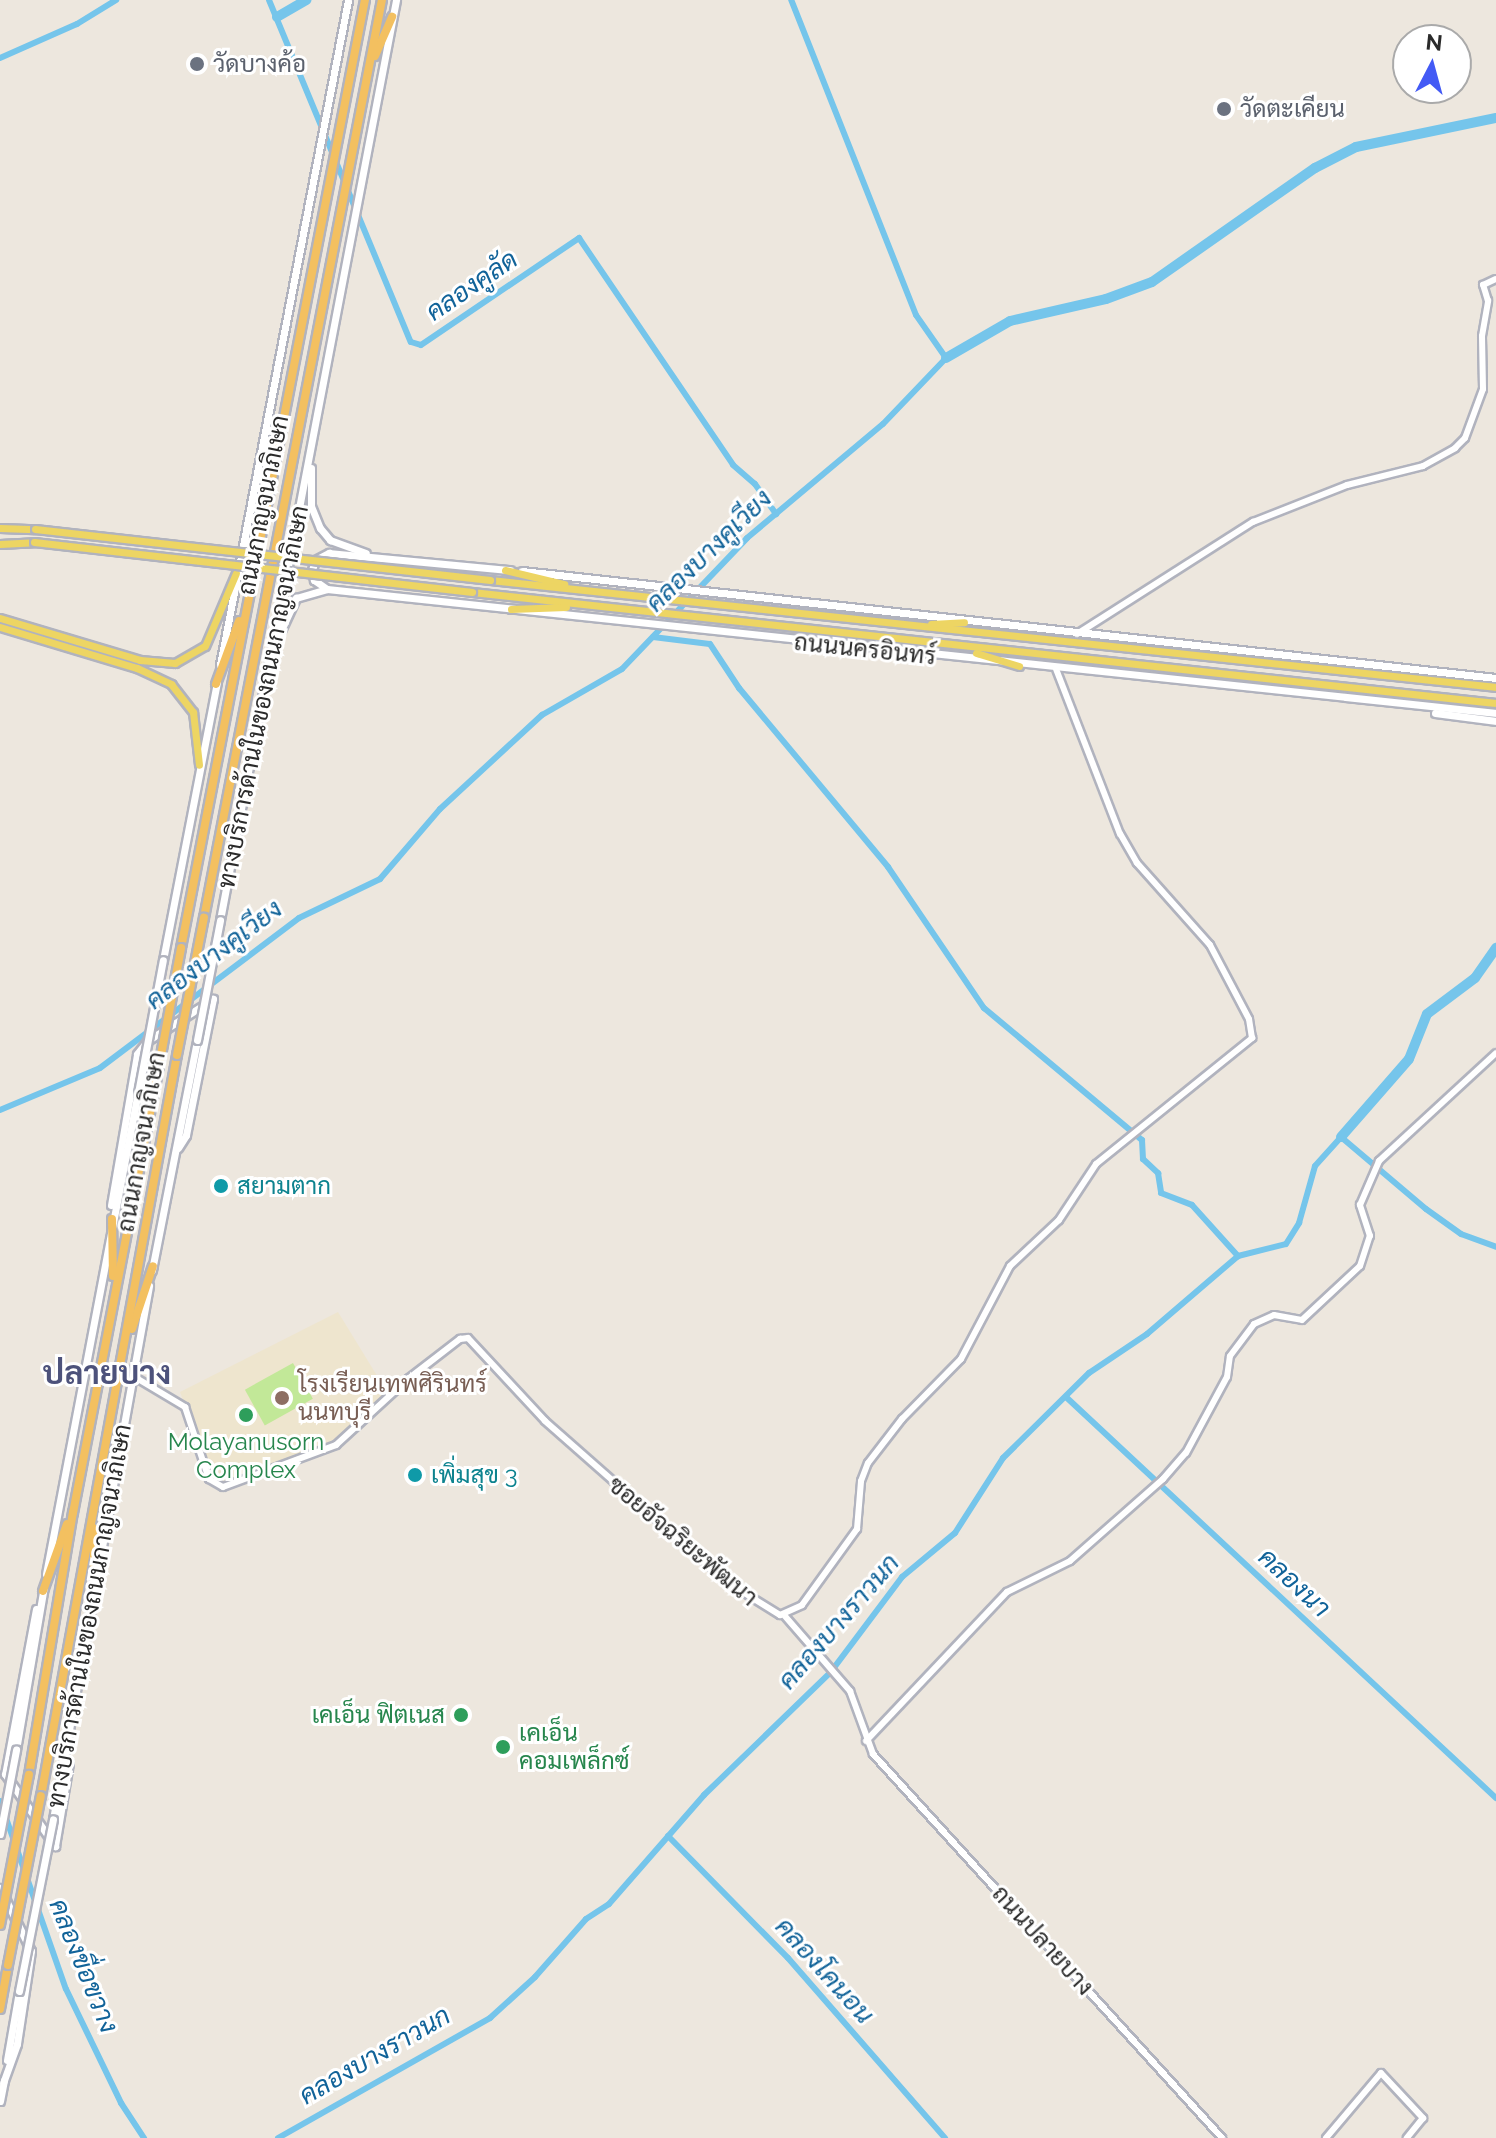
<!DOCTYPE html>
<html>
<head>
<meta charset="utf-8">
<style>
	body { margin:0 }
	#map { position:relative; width:1496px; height:2138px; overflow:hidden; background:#ede7de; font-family:Raleway,Sarabun,sans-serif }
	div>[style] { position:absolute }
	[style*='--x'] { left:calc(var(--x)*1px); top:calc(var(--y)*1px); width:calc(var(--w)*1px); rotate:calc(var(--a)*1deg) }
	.education>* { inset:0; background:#eee5ce }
	.pitch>* { inset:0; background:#c2e898; transform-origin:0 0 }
	.canal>* { height:6px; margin:-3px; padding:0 3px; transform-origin:3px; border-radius:3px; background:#75c5eb }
	.river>* { height:10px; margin:-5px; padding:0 5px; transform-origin:5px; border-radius:5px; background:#75c5eb }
	.roads { filter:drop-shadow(2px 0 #b1b3be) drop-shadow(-2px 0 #b1b3be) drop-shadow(0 2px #b1b3be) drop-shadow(0 -2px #b1b3be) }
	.tertiary>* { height:6px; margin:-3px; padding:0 3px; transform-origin:3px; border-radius:3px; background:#fff }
	.secondary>* { height:7px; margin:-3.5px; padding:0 3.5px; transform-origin:3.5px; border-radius:3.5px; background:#fff }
	.primary>* { height:7px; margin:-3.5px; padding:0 3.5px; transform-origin:3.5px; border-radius:3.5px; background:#edd563 }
	.trunk>* { height:8px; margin:-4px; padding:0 4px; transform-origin:4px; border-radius:4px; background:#f3c060 }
	.bridges { filter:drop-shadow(2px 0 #b1b3be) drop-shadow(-2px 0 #b1b3be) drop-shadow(0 2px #b1b3be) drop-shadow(0 -2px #b1b3be) }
	.secondary-bridge>* { height:7px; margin:-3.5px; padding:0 3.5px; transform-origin:3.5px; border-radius:3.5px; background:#fff }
	.primary-bridge>* { height:7px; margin:-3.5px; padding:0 3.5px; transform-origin:3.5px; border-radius:3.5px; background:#edd563 }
	.trunk-bridge>* { height:8px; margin:-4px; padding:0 4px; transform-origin:4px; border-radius:4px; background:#f3c060 }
	.dots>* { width:22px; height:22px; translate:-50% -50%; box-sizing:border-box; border:4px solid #fff; border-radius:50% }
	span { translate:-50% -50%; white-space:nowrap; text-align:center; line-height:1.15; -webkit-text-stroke:6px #fff; paint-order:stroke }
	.worship-label { font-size:24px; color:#5b616d }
	.left { translate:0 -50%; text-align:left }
	.street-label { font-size:24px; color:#2b2b2b }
	.culture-label { font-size:24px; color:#0d838f }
	.education-label { font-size:24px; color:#785e54 }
	.leisure-label { font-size:24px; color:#27864d }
	.right { translate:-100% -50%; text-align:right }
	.water-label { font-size:26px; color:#116399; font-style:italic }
	.district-label { font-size:32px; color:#4d527b; font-weight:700 }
	.north { position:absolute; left:1392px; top:24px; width:80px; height:80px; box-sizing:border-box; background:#fff; border:2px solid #aaa; border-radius:50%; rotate:6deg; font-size:22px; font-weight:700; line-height:32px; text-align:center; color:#2b2b2b }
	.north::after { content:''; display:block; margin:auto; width:28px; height:36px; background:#435af5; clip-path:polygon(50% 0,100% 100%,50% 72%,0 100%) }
</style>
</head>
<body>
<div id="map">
	<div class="education">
		<div style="clip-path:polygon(338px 1312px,387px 1392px,345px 1434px,304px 1455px,219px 1482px,213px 1479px,180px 1392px)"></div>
	</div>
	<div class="pitch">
		<div style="left:293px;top:1363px;width:41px;height:55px;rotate:61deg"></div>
	</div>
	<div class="canal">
		<div style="--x:269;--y:0;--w:370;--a:67.5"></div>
		<div style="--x:411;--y:342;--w:10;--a:17"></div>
		<div style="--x:421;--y:345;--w:191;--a:-34.1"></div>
		<div style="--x:579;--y:238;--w:274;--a:55.8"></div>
		<div style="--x:733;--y:465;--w:29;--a:41"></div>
		<div style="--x:755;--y:484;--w:37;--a:55"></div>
		<div style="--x:0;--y:58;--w:84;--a:-23.8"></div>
		<div style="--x:77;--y:24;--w:46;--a:-31.6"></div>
		<div style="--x:653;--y:637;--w:57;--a:7"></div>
		<div style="--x:710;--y:644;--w:53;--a:56.6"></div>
		<div style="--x:739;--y:688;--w:233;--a:50.2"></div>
		<div style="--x:888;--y:867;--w:171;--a:55.8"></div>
		<div style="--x:984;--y:1008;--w:206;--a:39.9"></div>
		<div style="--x:1142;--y:1140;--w:19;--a:87"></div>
		<div style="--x:1143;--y:1159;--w:21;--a:43"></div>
		<div style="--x:1158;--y:1173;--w:20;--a:81"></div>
		<div style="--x:1161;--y:1193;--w:33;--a:21"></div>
		<div style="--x:1192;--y:1205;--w:69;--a:48"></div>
		<div style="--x:0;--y:1110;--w:108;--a:-22.8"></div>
		<div style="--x:100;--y:1068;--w:249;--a:-37"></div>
		<div style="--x:299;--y:918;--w:90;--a:-25.7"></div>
		<div style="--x:380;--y:879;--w:92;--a:-49.4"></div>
		<div style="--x:440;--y:809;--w:139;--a:-42.7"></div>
		<div style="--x:542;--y:715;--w:92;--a:-29.9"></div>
		<div style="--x:622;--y:669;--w:181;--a:-46.3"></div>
		<div style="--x:747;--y:538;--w:177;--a:-40"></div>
		<div style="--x:883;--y:424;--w:91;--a:-46.3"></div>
		<div style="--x:946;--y:358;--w:52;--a:-124.9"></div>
		<div style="--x:916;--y:315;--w:339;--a:-111.6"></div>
		<div style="--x:1066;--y:1397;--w:588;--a:43"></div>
		<div style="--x:0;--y:1801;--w:199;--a:70.7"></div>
		<div style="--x:66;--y:1989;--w:127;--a:64.2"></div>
		<div style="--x:121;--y:2103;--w:42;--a:56.7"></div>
		<div style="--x:668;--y:1836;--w:171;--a:45.5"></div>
		<div style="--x:788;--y:1958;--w:239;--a:48.9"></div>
		<div style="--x:278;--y:2138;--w:244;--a:-29.5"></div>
		<div style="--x:490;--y:2018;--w:61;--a:-42.3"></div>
		<div style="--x:535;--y:1977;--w:77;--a:-48.7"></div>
		<div style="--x:586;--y:1919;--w:27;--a:-33"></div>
		<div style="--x:609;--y:1904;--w:145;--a:-48.9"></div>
		<div style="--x:704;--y:1795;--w:175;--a:-44.1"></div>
		<div style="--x:830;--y:1673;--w:120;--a:-53.1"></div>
		<div style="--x:902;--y:1577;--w:69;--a:-39.7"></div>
		<div style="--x:955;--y:1533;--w:89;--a:-57.4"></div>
		<div style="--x:1003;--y:1458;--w:121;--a:-44.7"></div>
		<div style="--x:1089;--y:1373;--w:70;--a:-33.9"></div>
		<div style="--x:1147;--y:1334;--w:120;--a:-40.6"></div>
		<div style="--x:1238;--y:1256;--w:49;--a:-14"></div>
		<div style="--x:1286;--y:1244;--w:25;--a:-58"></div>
		<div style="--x:1299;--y:1223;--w:59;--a:-74.3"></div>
		<div style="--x:1315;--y:1166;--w:39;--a:-48"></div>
		<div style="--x:1341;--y:1137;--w:111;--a:40.3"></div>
		<div style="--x:1426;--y:1209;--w:43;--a:35.5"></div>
		<div style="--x:1461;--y:1234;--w:37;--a:20"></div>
	</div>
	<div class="river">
		<div style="--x:277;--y:17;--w:34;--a:-30"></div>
		<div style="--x:946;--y:358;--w:74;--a:-30"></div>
		<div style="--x:1010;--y:321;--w:98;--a:-12.9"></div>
		<div style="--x:1106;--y:299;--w:49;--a:-20.3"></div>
		<div style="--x:1152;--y:282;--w:199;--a:-35"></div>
		<div style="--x:1315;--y:168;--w:46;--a:-27.1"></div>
		<div style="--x:1356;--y:147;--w:143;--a:-11.7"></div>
		<div style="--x:1341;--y:1137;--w:103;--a:-48.9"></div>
		<div style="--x:1409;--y:1059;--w:48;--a:-68.2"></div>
		<div style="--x:1427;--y:1014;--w:60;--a:-36.9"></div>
		<div style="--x:1475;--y:978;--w:37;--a:-55"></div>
	</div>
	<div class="roads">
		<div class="tertiary">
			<div style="--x:1077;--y:634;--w:209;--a:-32.5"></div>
			<div style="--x:1253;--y:522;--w:101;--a:-21.5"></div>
			<div style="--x:1347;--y:485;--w:78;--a:-14"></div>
			<div style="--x:1423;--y:466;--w:37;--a:-29"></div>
			<div style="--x:1455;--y:448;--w:14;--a:-45"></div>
			<div style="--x:1465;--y:438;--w:52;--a:-69.8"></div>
			<div style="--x:1483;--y:389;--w:53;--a:-91.1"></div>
			<div style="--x:1482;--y:336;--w:36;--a:-80"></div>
			<div style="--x:1488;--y:301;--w:17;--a:-107"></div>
			<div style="--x:1483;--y:285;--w:14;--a:-25"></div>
			<div style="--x:133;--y:1376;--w:61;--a:30.8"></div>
			<div style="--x:185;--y:1407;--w:76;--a:71.6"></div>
			<div style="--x:209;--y:1479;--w:16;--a:30"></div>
			<div style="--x:223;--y:1487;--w:121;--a:-20.4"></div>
			<div style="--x:336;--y:1445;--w:98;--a:-42.5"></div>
			<div style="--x:408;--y:1379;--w:66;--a:-37.6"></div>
			<div style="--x:460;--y:1339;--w:8;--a:-7"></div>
			<div style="--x:468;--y:1338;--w:113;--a:47.1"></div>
			<div style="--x:545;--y:1421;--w:247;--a:41.4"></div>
			<div style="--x:730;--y:1584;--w:59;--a:31.8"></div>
			<div style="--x:780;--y:1615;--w:24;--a:-24"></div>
			<div style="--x:802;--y:1605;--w:94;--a:-54.1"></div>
			<div style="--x:857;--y:1529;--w:48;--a:-85.2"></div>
			<div style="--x:861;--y:1481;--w:19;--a:-69"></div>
			<div style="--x:868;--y:1463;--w:56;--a:-52.3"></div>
			<div style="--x:902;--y:1419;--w:84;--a:-45.5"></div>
			<div style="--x:961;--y:1359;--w:105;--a:-62.2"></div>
			<div style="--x:1010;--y:1266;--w:67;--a:-43.2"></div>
			<div style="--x:1059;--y:1220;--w:67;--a:-56.5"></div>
			<div style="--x:1096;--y:1164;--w:201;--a:-38.9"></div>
			<div style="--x:1252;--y:1038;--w:19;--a:-99"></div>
			<div style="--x:1249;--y:1019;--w:84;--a:-117.8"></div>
			<div style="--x:1210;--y:945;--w:110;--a:-131.7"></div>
			<div style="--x:1137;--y:863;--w:34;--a:-120"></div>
			<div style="--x:1120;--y:834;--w:177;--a:-111.2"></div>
			<div style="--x:784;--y:1615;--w:101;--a:49"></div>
			<div style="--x:850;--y:1691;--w:67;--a:69.9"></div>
			<div style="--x:873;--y:1754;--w:519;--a:47.73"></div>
			<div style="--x:866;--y:1741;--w:205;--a:-46.6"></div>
			<div style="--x:1007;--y:1592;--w:70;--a:-26.2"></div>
			<div style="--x:1070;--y:1561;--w:124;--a:-41.4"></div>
			<div style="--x:1163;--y:1479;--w:35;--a:-49"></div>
			<div style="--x:1186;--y:1453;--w:86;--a:-61.7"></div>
			<div style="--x:1227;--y:1377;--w:21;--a:-82"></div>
			<div style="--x:1230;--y:1356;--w:40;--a:-53"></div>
			<div style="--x:1254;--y:1324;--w:22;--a:-24"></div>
			<div style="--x:1274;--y:1315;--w:28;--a:10"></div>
			<div style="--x:1302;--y:1320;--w:79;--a:-43"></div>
			<div style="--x:1360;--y:1266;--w:32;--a:-72"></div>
			<div style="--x:1370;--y:1236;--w:33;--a:-108"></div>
			<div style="--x:1360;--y:1205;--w:48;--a:-66.6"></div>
			<div style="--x:1379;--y:1161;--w:159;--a:-42.7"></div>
			<div style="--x:1326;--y:2138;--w:85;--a:-49.8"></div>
			<div style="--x:1381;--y:2073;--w:62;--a:47"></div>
			<div style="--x:1423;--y:2118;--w:26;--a:129"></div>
		</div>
		<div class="secondary">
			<div style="--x:311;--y:468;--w:38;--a:90"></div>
			<div style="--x:311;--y:506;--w:24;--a:68"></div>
			<div style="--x:320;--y:528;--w:16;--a:50"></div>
			<div style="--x:330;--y:540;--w:38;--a:20"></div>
			<div style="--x:522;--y:571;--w:980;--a:6.27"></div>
			<div style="--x:327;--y:589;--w:16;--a:-145"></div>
			<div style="--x:314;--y:580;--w:10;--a:-101"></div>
			<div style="--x:312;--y:570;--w:10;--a:-73"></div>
			<div style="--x:315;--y:560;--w:16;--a:-27"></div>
			<div style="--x:329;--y:553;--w:182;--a:5.4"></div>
			<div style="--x:274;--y:639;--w:651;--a:-79.19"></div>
			<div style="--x:271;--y:652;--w:60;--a:-65.2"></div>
			<div style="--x:296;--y:598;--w:32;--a:-16"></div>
			<div style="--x:327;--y:589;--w:1176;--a:6.05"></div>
			<div style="--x:220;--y:665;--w:677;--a:-79.1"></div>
			<div style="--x:1435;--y:713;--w:62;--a:7.5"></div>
			<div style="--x:220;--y:920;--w:274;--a:-79.3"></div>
			<div style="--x:163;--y:960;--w:283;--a:-79"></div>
			<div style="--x:178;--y:1148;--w:15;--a:-58"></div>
			<div style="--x:186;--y:1135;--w:139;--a:-78.8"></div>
			<div style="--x:111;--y:1205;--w:153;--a:-80.2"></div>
			<div style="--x:137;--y:1054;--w:16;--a:-52"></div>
			<div style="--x:147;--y:1041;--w:78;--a:-32.5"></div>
			<div style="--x:152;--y:1270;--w:234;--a:-78.9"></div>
			<div style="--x:46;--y:1574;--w:490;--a:-79.2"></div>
			<div style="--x:36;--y:1609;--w:168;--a:100.6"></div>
			<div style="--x:5;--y:1774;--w:88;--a:55.2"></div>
			<div style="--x:55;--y:1846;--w:84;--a:-80.4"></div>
			<div style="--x:16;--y:1750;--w:166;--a:-80.3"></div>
			<div style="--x:53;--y:1819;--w:542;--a:-79.79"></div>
			<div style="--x:0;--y:1888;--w:70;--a:63.8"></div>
			<div style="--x:31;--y:1951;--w:94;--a:98.6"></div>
			<div style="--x:17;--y:2044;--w:41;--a:109.7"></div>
			<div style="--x:7;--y:2060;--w:70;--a:-80.1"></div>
			<div style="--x:0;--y:2101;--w:21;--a:-79"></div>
		</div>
		<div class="primary">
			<div style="--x:0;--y:528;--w:35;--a:2"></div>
			<div style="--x:0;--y:544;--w:34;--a:-3"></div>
			<div style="--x:505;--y:570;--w:61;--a:13.3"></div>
			<div style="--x:490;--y:580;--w:1012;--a:6.07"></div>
			<div style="--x:472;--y:592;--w:1030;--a:6.19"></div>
			<div style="--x:511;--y:609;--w:55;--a:-2.1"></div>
			<div style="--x:0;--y:618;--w:146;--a:16.7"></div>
			<div style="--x:140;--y:660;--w:35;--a:5"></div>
			<div style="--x:175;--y:663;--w:34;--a:-30"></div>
			<div style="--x:205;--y:646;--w:79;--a:-67"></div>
			<div style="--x:931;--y:624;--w:33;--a:-3"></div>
			<div style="--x:0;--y:627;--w:143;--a:16.7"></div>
			<div style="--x:137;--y:668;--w:38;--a:25"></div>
			<div style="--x:171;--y:684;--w:36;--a:52"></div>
			<div style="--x:193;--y:712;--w:53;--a:83.5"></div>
			<div style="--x:976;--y:653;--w:45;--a:16.8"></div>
		</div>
		<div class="trunk">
			<div style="--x:375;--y:56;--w:43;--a:-66.4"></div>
			<div style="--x:216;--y:684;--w:67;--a:-69.9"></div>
			<div style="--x:204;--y:918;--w:935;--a:-79.03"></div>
			<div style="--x:181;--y:948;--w:966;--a:-79.02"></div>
			<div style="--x:112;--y:1219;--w:57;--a:89"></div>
			<div style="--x:132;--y:1329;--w:66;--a:-71.6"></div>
			<div style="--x:93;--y:1528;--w:51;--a:87.8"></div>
			<div style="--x:43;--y:1591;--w:71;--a:-70.3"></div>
			<div style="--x:29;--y:1775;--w:266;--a:-80.5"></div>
			<div style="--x:73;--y:1513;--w:455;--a:-79.1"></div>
			<div style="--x:41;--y:1796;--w:753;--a:-79.6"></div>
			<div style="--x:0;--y:2009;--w:45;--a:-79.7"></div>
		</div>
	</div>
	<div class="bridges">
		<div class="secondary-bridge">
			<div style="--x:197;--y:1040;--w:122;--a:-79.1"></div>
			<div style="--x:138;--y:1093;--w:135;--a:-79.4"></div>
			<div style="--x:0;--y:1834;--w:86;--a:-79.2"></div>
			<div style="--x:19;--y:1991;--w:175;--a:-78.8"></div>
		</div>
		<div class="primary-bridge">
			<div style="--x:35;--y:529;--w:458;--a:6.4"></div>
			<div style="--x:34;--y:542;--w:441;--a:6.5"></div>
		</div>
		<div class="trunk-bridge">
			<div style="--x:177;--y:1055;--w:140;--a:-78.9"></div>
			<div style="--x:159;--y:1066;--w:120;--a:-79.4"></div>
			<div style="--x:0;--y:1925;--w:153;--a:-79.1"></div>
			<div style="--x:8;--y:1965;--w:172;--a:-79"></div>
		</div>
	</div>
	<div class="dots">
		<div style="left:197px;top:64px;background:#6b7280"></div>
		<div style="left:1224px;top:109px;background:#6b7280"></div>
		<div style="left:221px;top:1186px;background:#0f9aa8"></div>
		<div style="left:282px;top:1398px;background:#8d6e63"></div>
		<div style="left:246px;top:1415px;background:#2e9e5b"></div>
		<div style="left:415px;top:1475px;background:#0f9aa8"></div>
		<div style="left:461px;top:1715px;background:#2e9e5b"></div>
		<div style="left:503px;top:1747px;background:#2e9e5b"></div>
	</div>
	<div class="worship-label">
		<span class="left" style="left:213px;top:64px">วัดบางค้อ</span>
		<span class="left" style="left:1240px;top:109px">วัดตะเคียน</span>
	</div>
	<div class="street-label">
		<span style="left:263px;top:505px;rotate:-79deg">ถนนกาญจนาภิเษก</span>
		<span style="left:865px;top:649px;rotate:6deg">ถนนนครอินทร์</span>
		<span style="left:263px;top:697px;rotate:-79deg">ทางบริการด้านในของถนนกาญจนาภิเษก</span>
		<span style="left:141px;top:1142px;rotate:-80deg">ถนนกาญจนาภิเษก</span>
		<span style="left:683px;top:1541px;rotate:40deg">ซอยอัจฉริยะพัฒนา</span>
		<span style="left:89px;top:1616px;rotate:-80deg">ทางบริการด้านในของถนนกาญจนาภิเษก</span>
		<span style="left:1043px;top:1940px;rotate:48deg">ถนนปลายบาง</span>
	</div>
	<div class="culture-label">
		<span class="left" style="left:237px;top:1186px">สยามตาก</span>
		<span class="left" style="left:431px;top:1475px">เพิ่มสุข 3</span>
	</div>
	<div class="education-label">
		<span class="left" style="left:298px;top:1398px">โรงเรียนเทพศิรินทร์<br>นนทบุรี</span>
	</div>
	<div class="leisure-label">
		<span style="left:246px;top:1456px">Molayanusorn<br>Complex</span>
		<span class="right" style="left:445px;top:1715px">เคเอ็น ฟิตเนส</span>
		<span class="left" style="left:519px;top:1747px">เคเอ็น<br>คอมเพล็กซ์</span>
	</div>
	<div class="water-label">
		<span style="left:472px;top:286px;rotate:-34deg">คลองคูลัด</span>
		<span style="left:709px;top:551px;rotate:-44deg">คลองบางคูเวียง</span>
		<span style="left:214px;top:955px;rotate:-37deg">คลองบางคูเวียง</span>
		<span style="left:1294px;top:1583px;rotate:43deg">คลองนา</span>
		<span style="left:839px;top:1622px;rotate:-49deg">คลองบางราวนก</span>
		<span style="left:83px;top:1966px;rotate:68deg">คลองขื่อขวาง</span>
		<span style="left:824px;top:1971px;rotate:48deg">คลองโคนอน</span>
		<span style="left:375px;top:2056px;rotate:-30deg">คลองบางราวนก</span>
	</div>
	<div class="district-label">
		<span style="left:107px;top:1373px">ปลายบาง</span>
	</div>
	<div class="north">N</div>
</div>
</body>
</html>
